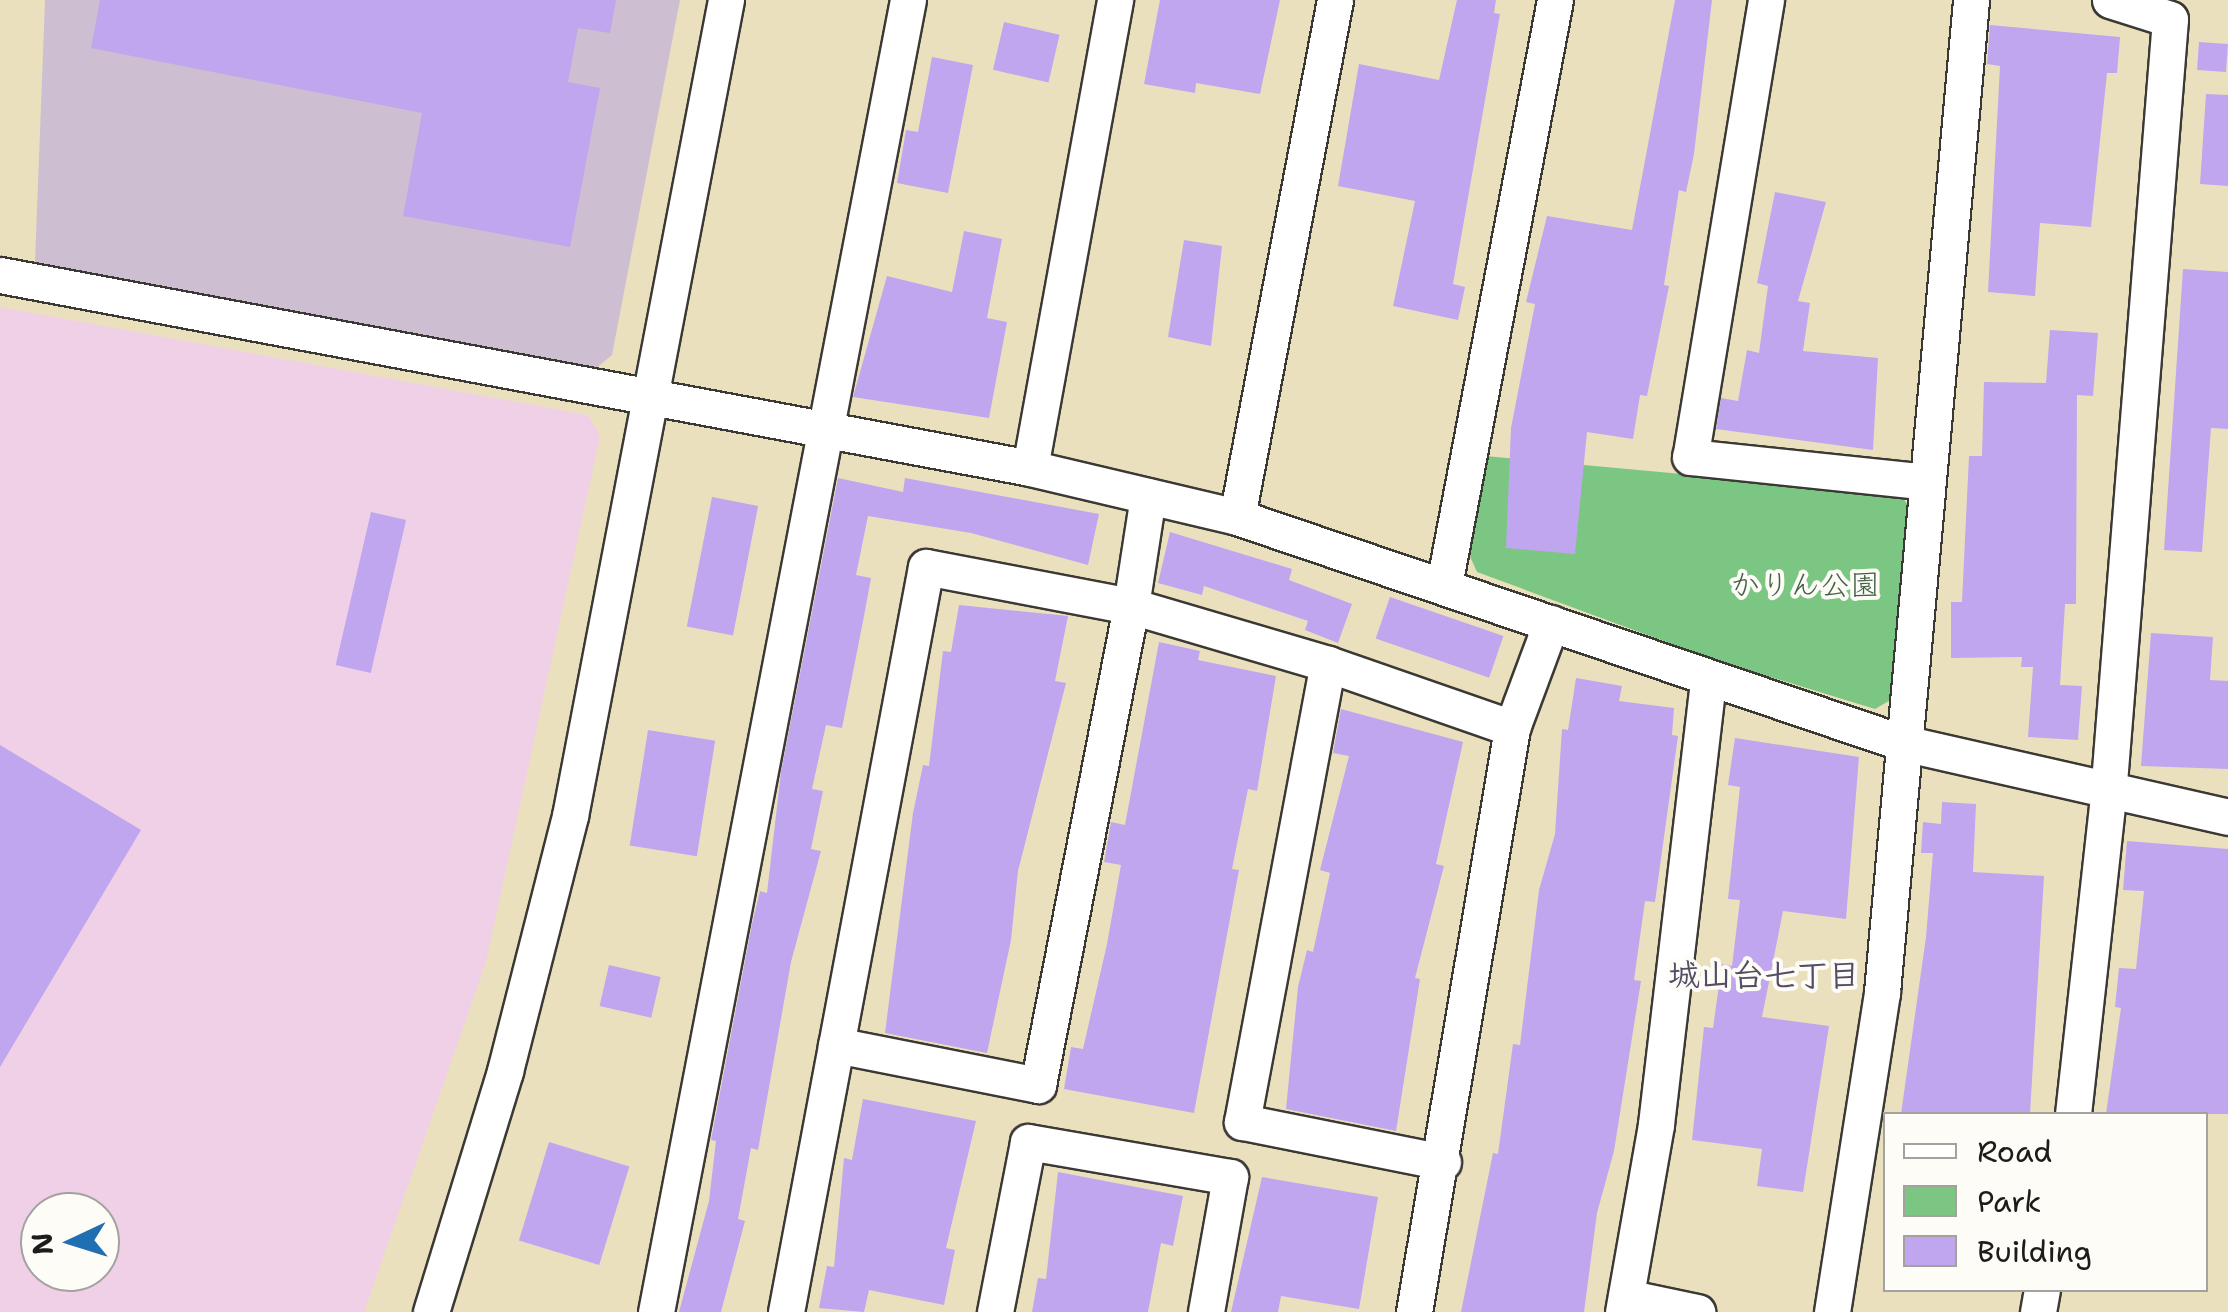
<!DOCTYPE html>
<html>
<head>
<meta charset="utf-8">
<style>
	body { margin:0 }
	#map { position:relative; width:2228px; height:1312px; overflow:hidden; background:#ebe0be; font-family:"Shantell Sans","Klee One",sans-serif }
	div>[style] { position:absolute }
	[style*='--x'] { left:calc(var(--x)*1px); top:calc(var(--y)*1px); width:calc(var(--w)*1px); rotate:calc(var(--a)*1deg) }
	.built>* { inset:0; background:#efd0e6 }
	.industrial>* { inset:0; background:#cdbed2 }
	.green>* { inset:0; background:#7cc683 }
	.building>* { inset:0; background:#bfa6ef; transform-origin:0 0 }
	.roads { filter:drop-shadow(2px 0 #3b3934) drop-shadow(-2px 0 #3b3934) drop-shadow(0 2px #3b3934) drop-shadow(0 -2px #3b3934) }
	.minor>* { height:35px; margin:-17.5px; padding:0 17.5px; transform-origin:17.5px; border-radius:17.5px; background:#fff }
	span { translate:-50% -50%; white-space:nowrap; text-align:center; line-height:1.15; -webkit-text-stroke:8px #fdfcf7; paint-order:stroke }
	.park-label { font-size:30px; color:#426045 }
	.neighbourhood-label { font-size:32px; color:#554c66; font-weight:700 }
	.legend { position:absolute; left:1883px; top:1112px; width:325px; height:180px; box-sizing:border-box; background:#fdfcf7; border:2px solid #a3a29f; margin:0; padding:12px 18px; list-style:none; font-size:30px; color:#1c1c1c }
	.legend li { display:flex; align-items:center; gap:20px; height:50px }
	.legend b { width:50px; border:2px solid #a3a29f }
	.north { position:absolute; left:20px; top:1192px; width:100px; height:100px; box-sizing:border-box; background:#fdfcf7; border:2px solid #a3a29f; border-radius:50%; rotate:266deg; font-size:28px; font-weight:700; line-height:40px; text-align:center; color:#1c1c1c }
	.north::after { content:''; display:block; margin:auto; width:35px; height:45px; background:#1f6fb2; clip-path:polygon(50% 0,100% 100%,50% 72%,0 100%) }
</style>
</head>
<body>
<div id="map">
	<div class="built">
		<div style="clip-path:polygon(evenodd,0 307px,588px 415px,600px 436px,486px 962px,364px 1312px,0 1312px,0 307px,40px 1212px,100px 1212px,100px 1272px,40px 1272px,40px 1212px)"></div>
	</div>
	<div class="industrial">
		<div style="clip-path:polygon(45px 0,680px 0,612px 355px,595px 369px,35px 262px)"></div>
	</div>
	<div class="green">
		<div style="clip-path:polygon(1485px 456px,1900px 494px,1910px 508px,1894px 698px,1875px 709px,1715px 660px,1477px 572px,1468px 552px)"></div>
	</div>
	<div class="building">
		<div style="clip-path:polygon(100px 0,616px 0,610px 33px,578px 28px,568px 82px,600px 88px,570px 247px,403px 216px,422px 113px,91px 48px)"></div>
		<div style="clip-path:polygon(1160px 0,1280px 0,1260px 94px,1196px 83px,1195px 93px,1144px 84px)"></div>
		<div style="clip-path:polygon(1457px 0,1496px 0,1494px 13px,1500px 14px,1453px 284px,1465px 287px,1458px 320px,1393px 306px,1415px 201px,1338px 186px,1359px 64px,1439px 80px)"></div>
		<div style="clip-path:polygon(1675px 0,1712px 0,1694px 154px,1686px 192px,1679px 190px,1664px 285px,1669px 286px,1647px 396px,1640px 395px,1633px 439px,1587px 432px,1575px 554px,1506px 548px,1511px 428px,1535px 304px,1526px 302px,1547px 216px,1632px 230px)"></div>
		<div style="left:1004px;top:22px;width:57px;height:49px;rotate:13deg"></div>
		<div style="clip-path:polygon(1990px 25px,2120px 37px,2117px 73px,2107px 73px,2091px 227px,2040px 223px,2035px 296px,1988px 292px,2000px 66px,1987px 64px)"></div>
		<div style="left:2199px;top:42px;width:29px;height:28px;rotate:4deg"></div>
		<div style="clip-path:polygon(932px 57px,973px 65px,948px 193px,897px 183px,906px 130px,918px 132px)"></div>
		<div style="clip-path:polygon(2206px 94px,2228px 95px,2228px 186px,2200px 184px)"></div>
		<div style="clip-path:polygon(1775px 192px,1826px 202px,1798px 301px,1810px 303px,1803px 351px,1878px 358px,1873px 450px,1716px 429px,1721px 398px,1738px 401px,1747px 350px,1759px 353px,1768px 286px,1757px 283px)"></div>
		<div style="clip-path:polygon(964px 231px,1002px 239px,987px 318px,1007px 322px,989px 418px,853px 397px,887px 276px,952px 292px)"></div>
		<div style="clip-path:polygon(1184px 240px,1222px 246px,1211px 346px,1168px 337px)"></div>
		<div style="clip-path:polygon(2183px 269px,2228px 272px,2228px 429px,2211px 428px,2202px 552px,2164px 550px)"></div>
		<div style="clip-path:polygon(2050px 330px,2098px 333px,2093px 396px,2077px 395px,2076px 604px,2065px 604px,2060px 685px,2082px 686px,2078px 740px,2028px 737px,2033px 667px,2021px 667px,2022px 657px,1951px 658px,1951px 602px,1962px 602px,1969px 456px,1982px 456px,1984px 382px,2046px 383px)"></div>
		<div style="clip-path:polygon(838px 478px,903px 492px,905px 478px,1099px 514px,1088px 565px,971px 533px,868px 516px,856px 575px,871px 578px,864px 616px,842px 728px,826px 725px,812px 789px,823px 791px,811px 849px,821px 851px,791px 962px,758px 1150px,751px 1148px,738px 1219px,745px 1221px,721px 1312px,679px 1312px,709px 1201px,716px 1141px,711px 1140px,752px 924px,760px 891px,767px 893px,781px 772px)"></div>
		<div style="left:712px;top:497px;width:47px;height:132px;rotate:11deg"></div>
		<div style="left:371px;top:512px;width:36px;height:157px;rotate:13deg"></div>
		<div style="clip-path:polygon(1170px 532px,1292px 569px,1289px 580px,1352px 604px,1338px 643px,1305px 630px,1308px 621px,1204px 586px,1202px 595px,1158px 583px)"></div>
		<div style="left:1390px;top:597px;width:120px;height:44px;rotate:19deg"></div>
		<div style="clip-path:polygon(959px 605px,1068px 616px,1055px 681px,1066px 683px,1018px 871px,1011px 940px,987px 1053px,885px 1033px,913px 813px,923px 765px,929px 766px,943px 651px,951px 652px)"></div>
		<div style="clip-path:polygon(2151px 633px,2213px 637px,2210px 680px,2228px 681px,2228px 769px,2141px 766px)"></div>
		<div style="clip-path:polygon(1159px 642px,1200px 651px,1198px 660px,1276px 676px,1257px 791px,1248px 789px,1232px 869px,1239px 870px,1194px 1113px,1064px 1089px,1071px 1047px,1083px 1049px,1107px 944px,1121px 865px,1104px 862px,1111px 822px,1125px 825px)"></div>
		<div style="clip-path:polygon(1576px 678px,1622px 686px,1619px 701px,1674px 708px,1672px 735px,1678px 736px,1655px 902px,1645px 901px,1634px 980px,1641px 981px,1614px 1151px,1597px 1213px,1584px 1312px,1461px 1312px,1493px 1153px,1498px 1154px,1513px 1044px,1520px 1045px,1539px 890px,1555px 834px,1562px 729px,1568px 730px)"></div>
		<div style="clip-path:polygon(1341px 709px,1463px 742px,1436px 864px,1444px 866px,1415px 978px,1420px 979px,1396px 1131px,1286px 1109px,1298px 987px,1307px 950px,1313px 952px,1330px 873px,1320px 870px,1349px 756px,1333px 753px)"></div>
		<div style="left:648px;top:730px;width:68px;height:117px;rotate:9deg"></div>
		<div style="clip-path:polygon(1735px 738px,1859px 757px,1846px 919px,1783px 911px,1762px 1017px,1829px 1026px,1803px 1192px,1757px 1186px,1762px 1149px,1692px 1140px,1704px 1027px,1713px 1028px,1722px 964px,1732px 966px,1740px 900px,1728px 899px,1740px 787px,1728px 785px)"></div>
		<div style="clip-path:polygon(0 745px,141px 830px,0 1067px)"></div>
		<div style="clip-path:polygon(1942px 802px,1976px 804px,1973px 872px,2044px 876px,2030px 1114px,1901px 1114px,1926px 937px,1933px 853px,1921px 853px,1923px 822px,1941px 824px)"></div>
		<div style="clip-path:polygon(2127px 841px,2228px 849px,2228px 1114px,2106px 1114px,2121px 1008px,2115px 1007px,2119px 968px,2136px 969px,2144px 891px,2123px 890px)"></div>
		<div style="left:609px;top:965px;width:53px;height:42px;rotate:13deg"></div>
		<div style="clip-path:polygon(863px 1099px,976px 1121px,946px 1248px,955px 1250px,944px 1305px,869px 1290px,864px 1312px,819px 1308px,827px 1266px,834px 1267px,844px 1158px,852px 1160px)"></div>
		<div style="left:549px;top:1142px;width:84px;height:103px;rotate:17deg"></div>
		<div style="clip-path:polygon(1058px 1172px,1183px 1196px,1173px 1246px,1161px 1243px,1148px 1312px,1032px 1312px,1038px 1278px,1046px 1279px)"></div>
		<div style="clip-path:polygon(1262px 1177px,1378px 1197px,1359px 1309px,1281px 1296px,1278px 1312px,1231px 1312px)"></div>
	</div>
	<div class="roads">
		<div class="minor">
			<div style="--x:1766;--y:0;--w:463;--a:99.4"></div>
			<div style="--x:1690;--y:457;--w:238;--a:6"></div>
			<div style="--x:0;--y:275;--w:1048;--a:10.61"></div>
			<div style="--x:1030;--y:468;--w:213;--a:13.3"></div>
			<div style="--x:1237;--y:517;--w:703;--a:18.74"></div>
			<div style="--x:1903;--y:743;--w:333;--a:12.8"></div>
			<div style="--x:1030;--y:468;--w:476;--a:-79.7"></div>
			<div style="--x:1237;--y:517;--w:526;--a:-79.27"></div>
			<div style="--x:1444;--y:585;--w:595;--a:-79.26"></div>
			<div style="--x:836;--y:1045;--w:206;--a:11.2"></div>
			<div style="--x:1038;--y:1085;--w:488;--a:-79"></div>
			<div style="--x:1131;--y:606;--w:205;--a:16.4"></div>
			<div style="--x:2073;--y:1114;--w:321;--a:-83.7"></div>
			<div style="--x:2108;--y:795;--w:778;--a:-85.43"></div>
			<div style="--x:2170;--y:19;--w:63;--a:-162.4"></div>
			<div style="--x:1443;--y:1162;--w:205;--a:-168.7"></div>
			<div style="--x:1242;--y:1122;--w:466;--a:-79.4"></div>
			<div style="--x:1328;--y:664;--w:195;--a:19.2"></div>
			<div style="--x:1626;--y:1297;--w:73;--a:11.9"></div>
			<div style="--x:431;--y:1312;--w:252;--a:-72.9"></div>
			<div style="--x:505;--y:1071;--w:263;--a:-75.7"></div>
			<div style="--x:570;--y:816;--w:831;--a:-79.18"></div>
			<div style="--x:656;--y:1312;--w:1336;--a:-79.13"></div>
			<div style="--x:786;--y:1312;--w:758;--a:-79.36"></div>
			<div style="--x:926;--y:567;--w:209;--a:10.8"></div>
			<div style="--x:1131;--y:606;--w:111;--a:-81.2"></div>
			<div style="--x:995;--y:1312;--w:173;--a:-79"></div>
			<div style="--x:1028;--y:1142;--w:205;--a:9.8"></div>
			<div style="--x:1230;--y:1177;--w:137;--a:100.1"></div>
			<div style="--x:1414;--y:1312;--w:592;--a:-80.47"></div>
			<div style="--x:1512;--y:728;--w:112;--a:-69.6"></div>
			<div style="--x:1623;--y:1312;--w:191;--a:-80"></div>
			<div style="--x:1656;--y:1124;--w:448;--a:-83.3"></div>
			<div style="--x:1832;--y:1312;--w:324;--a:-81.1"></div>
			<div style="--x:1882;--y:992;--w:996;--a:-84.87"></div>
			<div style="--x:2038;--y:1312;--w:22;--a:-80"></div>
		</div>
	</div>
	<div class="park-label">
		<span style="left:1805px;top:585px">かりん公園</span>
	</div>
	<div class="neighbourhood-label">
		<span style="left:1764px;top:975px">城山台七丁目</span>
	</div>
	<ul class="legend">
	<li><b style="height:12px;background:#fff"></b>Road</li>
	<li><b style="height:28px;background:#7cc683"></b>Park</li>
	<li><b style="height:28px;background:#bfa6ef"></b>Building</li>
	</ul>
	<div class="north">N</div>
</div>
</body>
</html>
